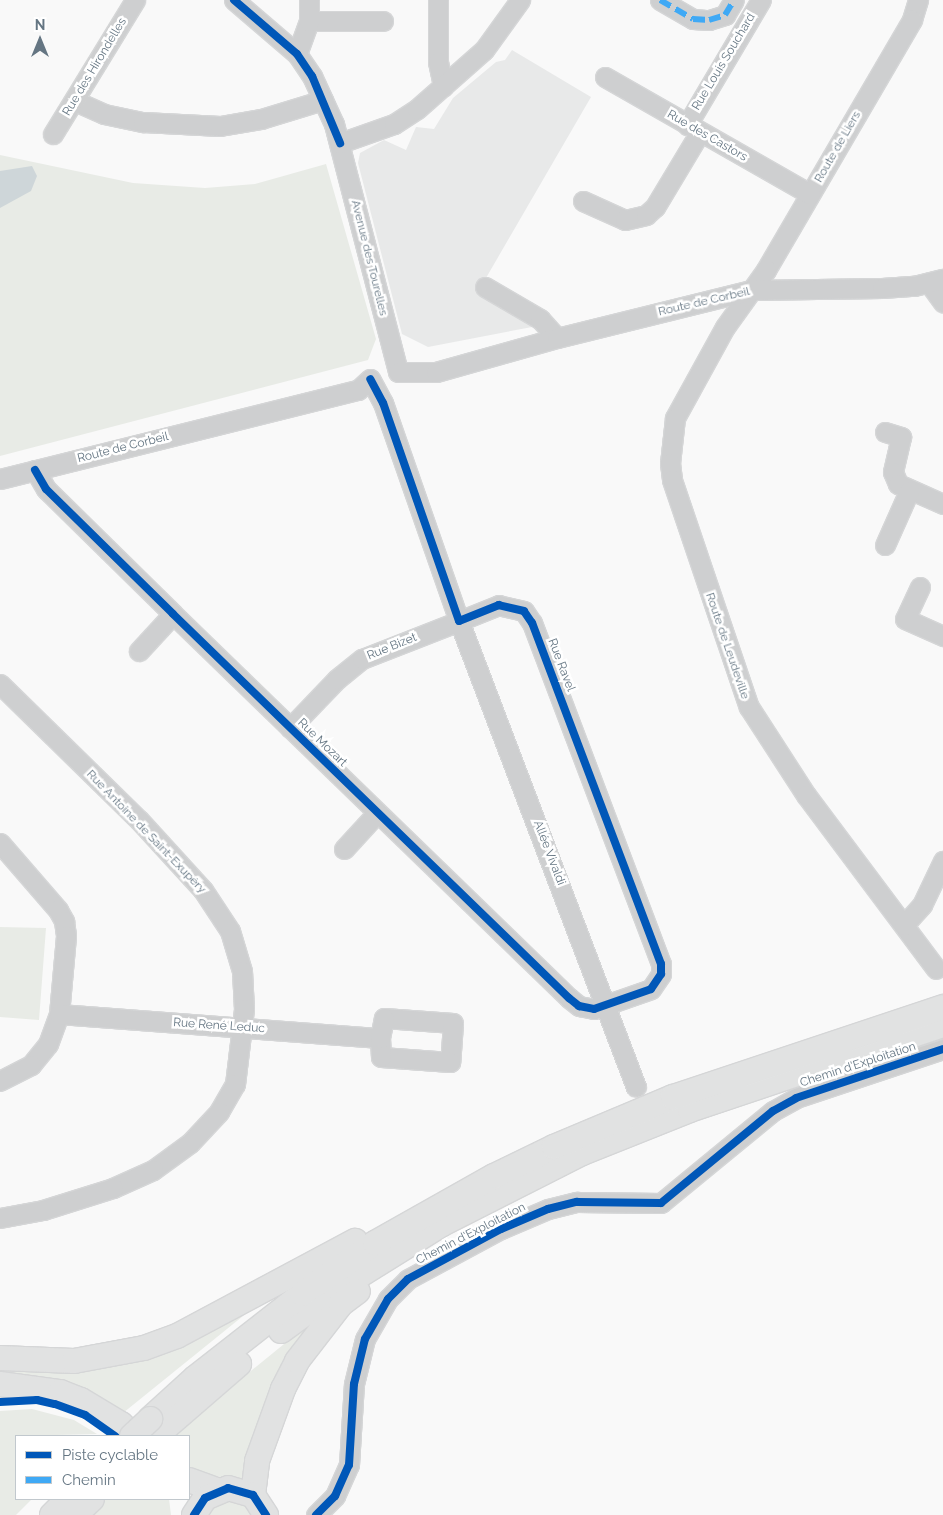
<!DOCTYPE html>
<html>
<head>
<meta charset="utf-8">
<style>
	body { margin:0 }
	#map { position:relative; width:943px; height:1515px; overflow:hidden; background:#f9f9f9; font-family:Raleway,sans-serif }
	div>[style] { position:absolute }
	[style*='--x'] { left:calc(var(--x)*1px); top:calc(var(--y)*1px); width:calc(var(--w)*1px); rotate:calc(var(--a)*1deg) }
	.built>* { inset:0; background:#e8e9e9 }
	.green>* { inset:0; background:#e8ebe6 }
	.water>* { inset:0; background:#ced6d9 }
	.roads { filter:drop-shadow(1px 0 #d5d6d7) drop-shadow(-1px 0 #d5d6d7) drop-shadow(0 1px #d5d6d7) drop-shadow(0 -1px #d5d6d7) }
	.minor>* { height:19px; margin:-9.5px; padding:0 9.5px; transform-origin:9.5px; border-radius:9.5px; background:#cecfd0 }
	.major>* { height:24px; margin:-12px; padding:0 12px; transform-origin:12px; border-radius:12px; background:#e1e2e2 }
	.bridges { filter:drop-shadow(1px 0 #d5d6d7) drop-shadow(-1px 0 #d5d6d7) drop-shadow(0 1px #d5d6d7) drop-shadow(0 -1px #d5d6d7) }
	.major-bridge>* { height:24px; margin:-12px; padding:0 12px; transform-origin:12px; border-radius:12px; background:#e1e2e2 }
	.quiet>* { height:6px; margin-top:-3px; transform-origin:0; background:repeating-linear-gradient(90deg,#3fa9f5 0 12px,transparent 0 18px) }
	.cycleway>* { height:8px; margin:-4px; padding:0 4px; transform-origin:4px; border-radius:4px; background:#0057b8 }
	span { translate:-50% -50%; white-space:nowrap; text-align:center; line-height:1.15; -webkit-text-stroke:5px #fff; paint-order:stroke }
	.street-label { font-size:12px; color:#657683 }
	.legend { position:absolute; left:15px; top:1435px; width:175px; height:65px; box-sizing:border-box; background:#fff; border:1px solid #c1c8cd; margin:0; padding:6px 9px; list-style:none; font-size:15px; color:#657683 }
	.legend li { display:flex; align-items:center; gap:10px; height:25px }
	.legend b { width:25px; border:1px solid #c1c8cd }
	.north { position:absolute; left:15px; top:15px; width:50px; height:50px; -webkit-text-stroke:4px #fff; paint-order:stroke; rotate:0deg; font-size:14px; font-weight:700; line-height:20px; text-align:center; color:#657683 }
	.north::after { content:''; display:block; margin:auto; width:18px; height:22px; background:#657683; clip-path:polygon(50% 0,100% 100%,50% 72%,0 100%) }
</style>
</head>
<body>
<div id="map">
	<div class="built">
		<div style="clip-path:polygon(512px 50px,591px 97px,479px 290px,529px 320px,532px 327px,428px 347px,402px 334px,358px 163px,360px 153px,384px 140px,406px 150px,416px 127px,434px 129px,453px 98px,496px 62px,505px 60px)"></div>
	</div>
	<div class="green">
		<div style="clip-path:polygon(0 155px,133px 183px,205px 188px,255px 184px,326px 164px,376px 339px,368px 360px,0 456px)"></div>
		<div style="clip-path:polygon(0 927px,46px 928px,39px 1020px,0 1017px)"></div>
		<div style="clip-path:polygon(248px 1312px,123px 1413px,0 1377px,0 1369px,86px 1371px,182px 1344px)"></div>
		<div style="clip-path:polygon(311px 1322px,290px 1355px,245px 1480px,189px 1473px,189px 1436px,171px 1436px)"></div>
		<div style="clip-path:polygon(32px 1409px,74px 1420px,97px 1434px,16px 1436px,16px 1499px,32px 1499px,16px 1515px,0 1515px,0 1411px)"></div>
		<div style="clip-path:polygon(105px 1499px,169px 1499px,171px 1515px,88px 1515px)"></div>
		<div style="clip-path:polygon(226px 1500px,246px 1505px,253px 1515px,207px 1515px,213px 1506px)"></div>
	</div>
	<div class="water">
		<div style="clip-path:polygon(32px 166px,37px 176px,31px 191px,0 208px,0 171px)"></div>
	</div>
	<div class="roads">
		<div class="minor">
			<div style="--x:234;--y:0;--w:83;--a:40.6"></div>
			<div style="--x:297;--y:54;--w:27;--a:56"></div>
			<div style="--x:312;--y:76;--w:53;--a:65.4"></div>
			<div style="--x:334;--y:124;--w:256;--a:75.5"></div>
			<div style="--x:438;--y:0;--w:62;--a:90"></div>
			<div style="--x:438;--y:62;--w:25;--a:78"></div>
			<div style="--x:660;--y:0;--w:38;--a:30"></div>
			<div style="--x:693;--y:19;--w:16;--a:4"></div>
			<div style="--x:709;--y:20;--w:17;--a:-17"></div>
			<div style="--x:725;--y:15;--w:17;--a:-59"></div>
			<div style="--x:918;--y:0;--w:21;--a:107"></div>
			<div style="--x:912;--y:20;--w:290;--a:120.3"></div>
			<div style="--x:766;--y:270;--w:70;--a:125.7"></div>
			<div style="--x:725;--y:327;--w:104;--a:118.8"></div>
			<div style="--x:675;--y:418;--w:45;--a:96.3"></div>
			<div style="--x:670;--y:463;--w:17;--a:83"></div>
			<div style="--x:672;--y:480;--w:240;--a:71.3"></div>
			<div style="--x:749;--y:707;--w:105;--a:57.1"></div>
			<div style="--x:806;--y:795;--w:217;--a:53.2"></div>
			<div style="--x:309;--y:21;--w:74;--a:0"></div>
			<div style="--x:297;--y:54;--w:35;--a:-70"></div>
			<div style="--x:309;--y:21;--w:21;--a:-90"></div>
			<div style="--x:605;--y:77;--w:236;--a:29.7"></div>
			<div style="--x:75;--y:101;--w:32;--a:24"></div>
			<div style="--x:104;--y:114;--w:40;--a:12"></div>
			<div style="--x:143;--y:122;--w:77;--a:3"></div>
			<div style="--x:220;--y:126;--w:42;--a:-9.7"></div>
			<div style="--x:261;--y:119;--w:65;--a:-17"></div>
			<div style="--x:687;--y:125;--w:145;--a:-59.4"></div>
			<div style="--x:53;--y:134;--w:157;--a:-58.5"></div>
			<div style="--x:340;--y:143;--w:57;--a:-19.4"></div>
			<div style="--x:394;--y:124;--w:27;--a:-33"></div>
			<div style="--x:417;--y:109;--w:89;--a:-41.4"></div>
			<div style="--x:484;--y:50;--w:62;--a:-54.2"></div>
			<div style="--x:583;--y:201;--w:46;--a:24.3"></div>
			<div style="--x:625;--y:220;--w:22;--a:-13"></div>
			<div style="--x:646;--y:215;--w:12;--a:-42"></div>
			<div style="--x:655;--y:207;--w:87;--a:-59"></div>
			<div style="--x:929;--y:283;--w:24;--a:54"></div>
			<div style="--x:485;--y:287;--w:64;--a:30.2"></div>
			<div style="--x:540;--y:319;--w:25;--a:48"></div>
			<div style="--x:398;--y:372;--w:38;--a:0"></div>
			<div style="--x:436;--y:372;--w:126;--a:-15.7"></div>
			<div style="--x:557;--y:338;--w:200;--a:-13.9"></div>
			<div style="--x:751;--y:290;--w:131;--a:-0.9"></div>
			<div style="--x:882;--y:288;--w:32;--a:-4"></div>
			<div style="--x:914;--y:286;--w:30;--a:-14"></div>
			<div style="--x:885;--y:432;--w:17;--a:17"></div>
			<div style="--x:901;--y:437;--w:36;--a:103"></div>
			<div style="--x:893;--y:472;--w:13;--a:67"></div>
			<div style="--x:898;--y:484;--w:49;--a:24"></div>
			<div style="--x:35;--y:470;--w:22;--a:60"></div>
			<div style="--x:46;--y:489;--w:178;--a:44.5"></div>
			<div style="--x:173;--y:614;--w:552;--a:44.12"></div>
			<div style="--x:569;--y:998;--w:13;--a:39"></div>
			<div style="--x:579;--y:1006;--w:15;--a:11"></div>
			<div style="--x:594;--y:1009;--w:60;--a:-19.3"></div>
			<div style="--x:651;--y:989;--w:18;--a:-56"></div>
			<div style="--x:661;--y:974;--w:10;--a:-90"></div>
			<div style="--x:661;--y:964;--w:365;--a:-110.7"></div>
			<div style="--x:532;--y:623;--w:14;--a:-124"></div>
			<div style="--x:524;--y:611;--w:26;--a:-167"></div>
			<div style="--x:499;--y:605;--w:43;--a:158.2"></div>
			<div style="--x:459;--y:621;--w:231;--a:-109.2"></div>
			<div style="--x:383;--y:403;--w:27;--a:-118"></div>
			<div style="--x:0;--y:479;--w:369;--a:-14"></div>
			<div style="--x:358;--y:390;--w:16;--a:-43"></div>
			<div style="--x:885;--y:545;--w:59;--a:-66"></div>
			<div style="--x:920;--y:587;--w:35;--a:115"></div>
			<div style="--x:905;--y:619;--w:42;--a:24.1"></div>
			<div style="--x:139;--y:651;--w:50;--a:-47.4"></div>
			<div style="--x:0;--y:684;--w:194;--a:44.4"></div>
			<div style="--x:139;--y:820;--w:95;--a:47.6"></div>
			<div style="--x:203;--y:890;--w:49;--a:56.6"></div>
			<div style="--x:230;--y:931;--w:42;--a:73.3"></div>
			<div style="--x:242;--y:971;--w:38;--a:87"></div>
			<div style="--x:244;--y:1009;--w:76;--a:96.8"></div>
			<div style="--x:235;--y:1084;--w:32;--a:120"></div>
			<div style="--x:219;--y:1112;--w:42;--a:133.1"></div>
			<div style="--x:190;--y:1143;--w:46;--a:143.9"></div>
			<div style="--x:153;--y:1170;--w:44;--a:155.8"></div>
			<div style="--x:113;--y:1188;--w:73;--a:162.6"></div>
			<div style="--x:43;--y:1210;--w:44;--a:169.5"></div>
			<div style="--x:290;--y:728;--w:68;--a:-46.2"></div>
			<div style="--x:337;--y:679;--w:32;--a:-39"></div>
			<div style="--x:362;--y:659;--w:104;--a:-21.4"></div>
			<div style="--x:459;--y:621;--w:498;--a:69.2"></div>
			<div style="--x:0;--y:843;--w:89;--a:49.1"></div>
			<div style="--x:58;--y:910;--w:13;--a:61"></div>
			<div style="--x:64;--y:921;--w:15;--a:82"></div>
			<div style="--x:66;--y:936;--w:78;--a:95.1"></div>
			<div style="--x:59;--y:1014;--w:32;--a:110"></div>
			<div style="--x:48;--y:1044;--w:27;--a:129"></div>
			<div style="--x:31;--y:1065;--w:35;--a:153"></div>
			<div style="--x:344;--y:849;--w:49;--a:-47.5"></div>
			<div style="--x:904;--y:925;--w:27;--a:-48"></div>
			<div style="--x:922;--y:905;--w:49;--a:-64.5"></div>
			<div style="--x:59;--y:1014;--w:322;--a:4.3"></div>
			<div style="--x:384;--y:1018;--w:69;--a:4.1"></div>
			<div style="--x:453;--y:1023;--w:39;--a:94"></div>
			<div style="--x:450;--y:1062;--w:69;--a:-175.9"></div>
			<div style="--x:381;--y:1057;--w:19;--a:-93"></div>
			<div style="--x:380;--y:1038;--w:20;--a:-79"></div>
			<div style="--x:316;--y:1515;--w:27;--a:-45"></div>
			<div style="--x:335;--y:1496;--w:34;--a:-66"></div>
			<div style="--x:349;--y:1465;--w:81;--a:-86.5"></div>
			<div style="--x:354;--y:1384;--w:46;--a:-76.3"></div>
			<div style="--x:365;--y:1339;--w:46;--a:-60.1"></div>
			<div style="--x:388;--y:1299;--w:28;--a:-45"></div>
			<div style="--x:408;--y:1279;--w:106;--a:-28.3"></div>
			<div style="--x:501;--y:1229;--w:51;--a:-23.1"></div>
			<div style="--x:548;--y:1209;--w:30;--a:-14"></div>
			<div style="--x:577;--y:1202;--w:84;--a:0.7"></div>
			<div style="--x:661;--y:1203;--w:145;--a:-39.4"></div>
			<div style="--x:773;--y:1111;--w:26;--a:-29"></div>
			<div style="--x:796;--y:1098;--w:155;--a:-18.4"></div>
		</div>
		<div class="major">
			<div style="--x:281;--y:1331;--w:78;--a:-36.1"></div>
			<div style="--x:344;--y:1285;--w:115;--a:-31.9"></div>
			<div style="--x:442;--y:1224;--w:157;--a:-26.9"></div>
			<div style="--x:582;--y:1153;--w:116;--a:-21.7"></div>
			<div style="--x:690;--y:1110;--w:267;--a:-18.6"></div>
			<div style="--x:0;--y:1358;--w:74;--a:2.3"></div>
			<div style="--x:74;--y:1361;--w:71;--a:-10.5"></div>
			<div style="--x:144;--y:1348;--w:35;--a:-20"></div>
			<div style="--x:177;--y:1336;--w:202;--a:-28.1"></div>
			<div style="--x:0;--y:1384;--w:61;--a:7.6"></div>
			<div style="--x:60;--y:1392;--w:22;--a:21"></div>
			<div style="--x:81;--y:1400;--w:47;--a:31"></div>
			<div style="--x:121;--y:1424;--w:17;--a:45"></div>
			<div style="--x:150;--y:1419;--w:61;--a:-42.3"></div>
			<div style="--x:195;--y:1378;--w:136;--a:-38.1"></div>
			<div style="--x:302;--y:1294;--w:89;--a:-34.9"></div>
			<div style="--x:375;--y:1243;--w:137;--a:-29.4"></div>
			<div style="--x:494;--y:1176;--w:67;--a:-25.8"></div>
			<div style="--x:554;--y:1147;--w:129;--a:-22.8"></div>
			<div style="--x:673;--y:1097;--w:285;--a:-18.4"></div>
			<div style="--x:156;--y:1436;--w:110;--a:-40.9"></div>
			<div style="--x:189;--y:1480;--w:30;--a:20"></div>
			<div style="--x:253;--y:1495;--w:34;--a:-83"></div>
			<div style="--x:257;--y:1461;--w:77;--a:-70.1"></div>
			<div style="--x:283;--y:1389;--w:31;--a:-63"></div>
			<div style="--x:297;--y:1361;--w:72;--a:-52.3"></div>
			<div style="--x:341;--y:1304;--w:21;--a:-37"></div>
			<div style="--x:52;--y:1515;--w:23;--a:-45"></div>
			<div style="--x:75;--y:1515;--w:23;--a:-43"></div>
			<div style="--x:194;--y:1515;--w:20;--a:-57"></div>
			<div style="--x:205;--y:1498;--w:25;--a:-23"></div>
			<div style="--x:228;--y:1488;--w:26;--a:16"></div>
			<div style="--x:253;--y:1495;--w:24;--a:57"></div>
		</div>
	</div>
	<div class="bridges">
		<div class="major-bridge">
			<div style="--x:132;--y:1436;--w:25;--a:-43"></div>
		</div>
	</div>
	<div class="quiet">
		<div style="--x:660;--y:0;--w:38;--a:30"></div>
		<div style="--x:693;--y:19;--w:16;--a:4"></div>
		<div style="--x:709;--y:20;--w:17;--a:-17"></div>
		<div style="--x:725;--y:15;--w:17;--a:-59"></div>
	</div>
	<div class="cycleway">
		<div style="--x:234;--y:0;--w:83;--a:40.6"></div>
		<div style="--x:297;--y:54;--w:27;--a:56"></div>
		<div style="--x:312;--y:76;--w:73;--a:67.3"></div>
		<div style="--x:35;--y:470;--w:22;--a:60"></div>
		<div style="--x:46;--y:489;--w:178;--a:44.5"></div>
		<div style="--x:173;--y:614;--w:552;--a:44.12"></div>
		<div style="--x:569;--y:998;--w:13;--a:39"></div>
		<div style="--x:579;--y:1006;--w:15;--a:11"></div>
		<div style="--x:594;--y:1009;--w:60;--a:-19.3"></div>
		<div style="--x:651;--y:989;--w:18;--a:-56"></div>
		<div style="--x:661;--y:974;--w:10;--a:-90"></div>
		<div style="--x:661;--y:964;--w:365;--a:-110.7"></div>
		<div style="--x:532;--y:623;--w:14;--a:-124"></div>
		<div style="--x:524;--y:611;--w:26;--a:-167"></div>
		<div style="--x:499;--y:605;--w:43;--a:158.2"></div>
		<div style="--x:459;--y:621;--w:231;--a:-109.2"></div>
		<div style="--x:383;--y:403;--w:27;--a:-118"></div>
		<div style="--x:0;--y:1402;--w:37;--a:-3"></div>
		<div style="--x:37;--y:1400;--w:18;--a:13"></div>
		<div style="--x:55;--y:1404;--w:32;--a:20"></div>
		<div style="--x:85;--y:1415;--w:37;--a:35"></div>
		<div style="--x:194;--y:1515;--w:20;--a:-57"></div>
		<div style="--x:205;--y:1498;--w:25;--a:-23"></div>
		<div style="--x:228;--y:1488;--w:26;--a:16"></div>
		<div style="--x:253;--y:1495;--w:24;--a:57"></div>
		<div style="--x:316;--y:1515;--w:27;--a:-45"></div>
		<div style="--x:335;--y:1496;--w:34;--a:-66"></div>
		<div style="--x:349;--y:1465;--w:81;--a:-86.5"></div>
		<div style="--x:354;--y:1384;--w:46;--a:-76.3"></div>
		<div style="--x:365;--y:1339;--w:46;--a:-60.1"></div>
		<div style="--x:388;--y:1299;--w:28;--a:-45"></div>
		<div style="--x:408;--y:1279;--w:106;--a:-28.3"></div>
		<div style="--x:501;--y:1229;--w:51;--a:-23.1"></div>
		<div style="--x:548;--y:1209;--w:30;--a:-14"></div>
		<div style="--x:577;--y:1202;--w:84;--a:0.7"></div>
		<div style="--x:661;--y:1203;--w:145;--a:-39.4"></div>
		<div style="--x:773;--y:1111;--w:26;--a:-29"></div>
		<div style="--x:796;--y:1098;--w:155;--a:-18.4"></div>
	</div>
	<div class="street-label">
		<span style="left:724px;top:62px;rotate:-59deg">Rue Louis Souchard</span>
		<span style="left:95px;top:67px;rotate:-59deg">Rue des Hirondelles</span>
		<span style="left:707px;top:136px;rotate:30deg">Rue des Castors</span>
		<span style="left:838px;top:147px;rotate:-60deg">Route de Liers</span>
		<span style="left:369px;top:258px;rotate:76deg">Avenue des Tourelles</span>
		<span style="left:704px;top:302px;rotate:-13deg">Route de Corbeil</span>
		<span style="left:123px;top:448px;rotate:-14deg">Route de Corbeil</span>
		<span style="left:727px;top:646px;rotate:71deg">Route de Leudeville</span>
		<span style="left:392px;top:647px;rotate:-22deg">Rue Bizet</span>
		<span style="left:561px;top:665px;rotate:69deg">Rue Ravel</span>
		<span style="left:322px;top:743px;rotate:44deg">Rue Mozart</span>
		<span style="left:146px;top:832px;rotate:46deg">Rue Antoine de Saint-Exupéry</span>
		<span style="left:549px;top:853px;rotate:69deg">Allée Vivaldi</span>
		<span style="left:219px;top:1026px;rotate:4deg">Rue René Leduc</span>
		<span style="left:858px;top:1065px;rotate:-18deg">Chemin d'Exploitation</span>
		<span style="left:471px;top:1234px;rotate:-27deg">Chemin d'Exploitation</span>
	</div>
	<ul class="legend">
	<li><b style="height:6px;background:#0057b8"></b>Piste cyclable</li>
	<li><b style="height:6px;background:#3fa9f5"></b>Chemin</li>
	</ul>
	<div class="north">N</div>
</div>
</body>
</html>
